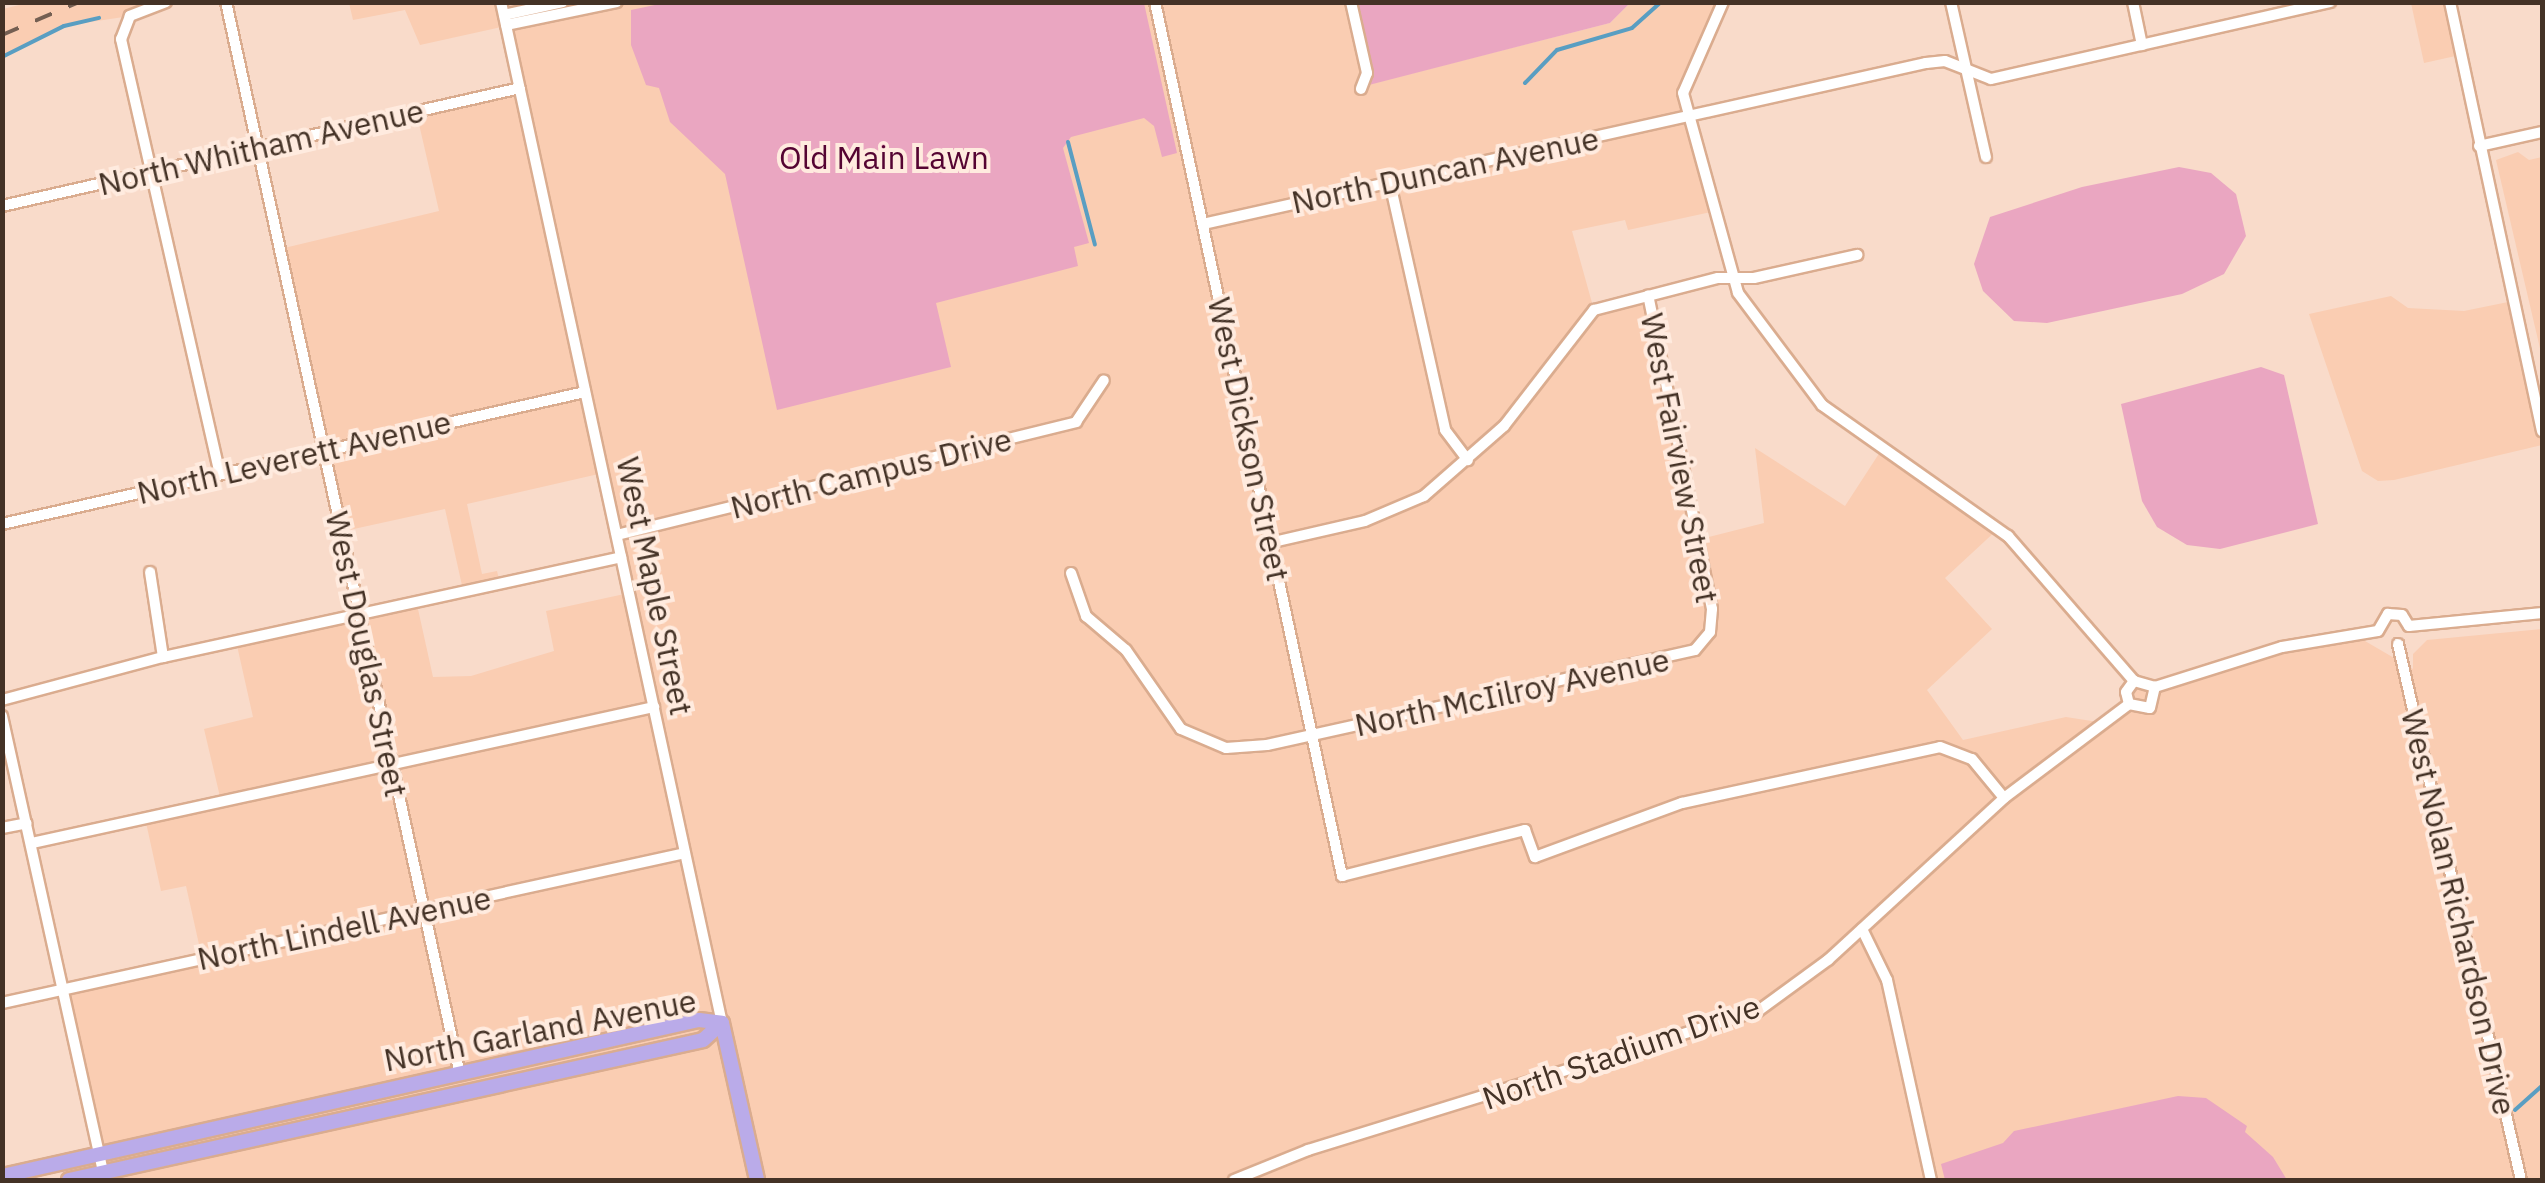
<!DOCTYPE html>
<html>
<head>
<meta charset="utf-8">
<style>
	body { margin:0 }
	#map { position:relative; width:2545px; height:1183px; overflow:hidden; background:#f9dbca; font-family:"IBM Plex Sans",sans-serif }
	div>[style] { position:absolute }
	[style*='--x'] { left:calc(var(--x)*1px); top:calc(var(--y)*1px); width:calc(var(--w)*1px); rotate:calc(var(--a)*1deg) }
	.built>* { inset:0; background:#facdb2 }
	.green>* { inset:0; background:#eaa6c1 }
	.stream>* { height:4px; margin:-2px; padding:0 2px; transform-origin:2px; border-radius:2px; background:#599ec2 }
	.roads { filter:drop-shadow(2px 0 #daac8f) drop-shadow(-2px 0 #daac8f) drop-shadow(0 2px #daac8f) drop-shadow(0 -2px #daac8f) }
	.minor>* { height:10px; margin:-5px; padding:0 5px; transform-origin:5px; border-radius:5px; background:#fff }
	.major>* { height:14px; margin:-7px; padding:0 7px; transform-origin:7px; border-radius:7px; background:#baabe9 }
	.rail>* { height:4px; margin-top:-2px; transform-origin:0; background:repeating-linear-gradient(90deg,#745f52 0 18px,transparent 0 36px) }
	span { translate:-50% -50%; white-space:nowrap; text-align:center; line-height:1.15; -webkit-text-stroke:8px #ffebdf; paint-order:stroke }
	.street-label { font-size:32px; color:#443226 }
	.park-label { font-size:32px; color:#550432 }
	.frame { position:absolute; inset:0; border:5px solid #443226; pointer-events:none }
</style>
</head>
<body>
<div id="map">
	<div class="built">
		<div style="clip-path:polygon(31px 2px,166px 3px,130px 16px,64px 26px,3px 57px,3px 9px)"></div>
		<div style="clip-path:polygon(349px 3px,1351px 3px,1366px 85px,1610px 23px,1630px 3px,1722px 3px,1683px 92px,1711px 212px,1628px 230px,1625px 220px,1572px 231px,1594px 310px,1648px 295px,1697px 540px,1764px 523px,1755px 448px,1845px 506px,1882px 449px,1999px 528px,1945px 578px,1992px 629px,1927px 690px,1963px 740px,2066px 717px,2098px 722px,2128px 704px,2128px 686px,2155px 687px,2353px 634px,2413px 669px,2413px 654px,2427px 640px,2542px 629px,2542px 1180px,69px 1180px,101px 1173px,60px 991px,202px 958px,186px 886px,161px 891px,145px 818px,221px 801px,204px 729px,253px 717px,236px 641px,416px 600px,433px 677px,471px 676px,554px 651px,546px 611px,629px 593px,603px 473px,467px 504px,482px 574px,497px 571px,500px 583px,463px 590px,445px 509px,340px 532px,280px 249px,439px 211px,416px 111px,519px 88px,506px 26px,420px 45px,405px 10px,353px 20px)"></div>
		<div style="clip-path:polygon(2411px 3px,2450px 3px,2460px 55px,2424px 63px)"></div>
		<div style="clip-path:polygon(2518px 152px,2529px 160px,2542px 157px,2542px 357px,2496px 160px)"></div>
		<div style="clip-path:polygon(2391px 296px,2408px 308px,2464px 311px,2513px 301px,2542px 445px,2394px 480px,2378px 481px,2362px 471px,2309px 314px)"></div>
	</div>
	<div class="green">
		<div style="clip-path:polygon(669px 2px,1144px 3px,1177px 153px,1162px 157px,1154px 126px,1144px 118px,1071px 137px,1063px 148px,1089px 243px,1074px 247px,1078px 266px,936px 303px,951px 367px,777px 410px,725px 174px,670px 122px,659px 88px,646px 85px,631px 45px,631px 10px)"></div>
		<div style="clip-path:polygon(1351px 3px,1630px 3px,1610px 23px,1365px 86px)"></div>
		<div style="clip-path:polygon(2179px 167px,2211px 173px,2236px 194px,2246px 236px,2224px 274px,2182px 294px,2047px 323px,2014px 321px,1983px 291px,1974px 264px,1990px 217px,2082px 187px)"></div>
		<div style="clip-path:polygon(2261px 367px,2284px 375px,2318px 524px,2220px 549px,2187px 545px,2157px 527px,2142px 501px,2121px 404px)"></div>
		<div style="clip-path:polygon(2178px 1096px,2206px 1098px,2247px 1126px,2245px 1132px,2273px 1157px,2287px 1180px,1945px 1180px,1941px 1164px,2003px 1143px,2014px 1131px)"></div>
	</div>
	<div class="stream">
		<div style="--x:2;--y:57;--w:69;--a:-26.6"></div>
		<div style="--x:64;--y:26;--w:36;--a:-13"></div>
		<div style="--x:1525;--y:83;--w:46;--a:-45.9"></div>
		<div style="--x:1557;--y:50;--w:78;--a:-16.3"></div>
		<div style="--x:1632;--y:28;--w:39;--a:-42"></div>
		<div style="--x:1068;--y:142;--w:106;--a:75.3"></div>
		<div style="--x:2515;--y:1110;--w:36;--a:-42"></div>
	</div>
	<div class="roads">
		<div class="minor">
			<div style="--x:166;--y:2;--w:39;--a:159"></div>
			<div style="--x:130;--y:16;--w:25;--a:111"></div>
			<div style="--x:121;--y:39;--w:445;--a:77.2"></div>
			<div style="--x:226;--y:2;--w:1094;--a:77.7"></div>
			<div style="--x:501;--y:2;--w:1045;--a:77.79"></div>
			<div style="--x:1155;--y:2;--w:894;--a:77.92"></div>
			<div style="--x:1342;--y:876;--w:189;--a:-14.1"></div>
			<div style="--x:1525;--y:830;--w:29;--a:70"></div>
			<div style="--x:1535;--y:857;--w:157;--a:-20.2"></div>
			<div style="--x:1682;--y:803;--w:264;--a:-12.2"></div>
			<div style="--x:1940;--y:747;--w:34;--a:21"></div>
			<div style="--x:1972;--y:759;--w:50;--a:50.6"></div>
			<div style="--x:1351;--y:2;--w:73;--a:77.3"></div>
			<div style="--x:1367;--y:73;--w:17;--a:111"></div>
			<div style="--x:1723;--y:2;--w:99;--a:113.7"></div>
			<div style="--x:1683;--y:93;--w:207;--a:74.6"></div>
			<div style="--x:1738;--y:293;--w:140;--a:53.1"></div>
			<div style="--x:1822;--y:405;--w:228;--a:35.2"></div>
			<div style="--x:2008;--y:536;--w:192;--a:49"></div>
			<div style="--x:1951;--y:2;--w:159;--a:77.3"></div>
			<div style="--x:2133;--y:2;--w:44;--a:78.2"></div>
			<div style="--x:2450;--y:2;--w:439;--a:77.9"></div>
			<div style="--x:504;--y:15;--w:60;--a:-12.4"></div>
			<div style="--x:506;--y:25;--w:113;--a:-11.7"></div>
			<div style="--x:2479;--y:146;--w:65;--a:-12.5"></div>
			<div style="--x:1390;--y:183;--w:253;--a:77.4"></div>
			<div style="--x:1445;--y:430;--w:38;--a:53"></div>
			<div style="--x:2;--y:206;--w:531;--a:-12.83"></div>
			<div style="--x:1203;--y:224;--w:741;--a:-12.55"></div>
			<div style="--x:1926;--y:63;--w:19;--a:-6"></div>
			<div style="--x:1945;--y:61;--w:49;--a:21.4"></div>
			<div style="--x:1991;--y:79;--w:348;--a:-12.8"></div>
			<div style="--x:2;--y:524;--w:598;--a:-12.76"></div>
			<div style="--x:617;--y:535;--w:473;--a:-13.8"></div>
			<div style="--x:1076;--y:422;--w:50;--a:-56.3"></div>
			<div style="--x:1269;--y:543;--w:98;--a:-12.9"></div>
			<div style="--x:1365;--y:521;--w:64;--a:-23"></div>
			<div style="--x:1424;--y:496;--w:106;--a:-41.2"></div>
			<div style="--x:1504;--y:426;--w:147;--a:-52.2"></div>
			<div style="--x:1594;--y:310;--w:128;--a:-14.5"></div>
			<div style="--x:1718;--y:278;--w:36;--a:0"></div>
			<div style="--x:1754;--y:278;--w:106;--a:-12.6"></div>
			<div style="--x:150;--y:572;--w:86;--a:81.3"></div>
			<div style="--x:1071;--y:573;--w:46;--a:70.8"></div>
			<div style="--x:1086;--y:616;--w:52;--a:40.4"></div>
			<div style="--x:1126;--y:650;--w:96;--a:55.2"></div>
			<div style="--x:1181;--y:729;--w:49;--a:22.9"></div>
			<div style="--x:1226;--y:748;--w:41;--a:-4.2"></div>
			<div style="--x:1267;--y:745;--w:438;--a:-12.5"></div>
			<div style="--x:1695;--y:650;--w:23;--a:-50"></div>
			<div style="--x:1710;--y:632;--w:23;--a:-85"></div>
			<div style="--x:1712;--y:609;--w:320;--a:-101.5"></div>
			<div style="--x:2409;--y:626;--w:134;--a:-5.6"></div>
			<div style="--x:2378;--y:631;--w:20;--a:-60"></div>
			<div style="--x:2388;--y:614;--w:14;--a:4"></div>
			<div style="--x:2402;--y:615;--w:13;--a:58"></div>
			<div style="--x:2398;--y:644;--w:550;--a:77.08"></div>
			<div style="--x:2155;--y:687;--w:133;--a:-17.5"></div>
			<div style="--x:2282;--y:647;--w:97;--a:-9.5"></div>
			<div style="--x:2;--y:700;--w:167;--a:-15"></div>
			<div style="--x:163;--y:657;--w:469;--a:-12.3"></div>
			<div style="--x:2129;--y:704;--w:12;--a:-104"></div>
			<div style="--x:2126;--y:692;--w:14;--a:-54"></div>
			<div style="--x:2134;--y:681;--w:22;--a:16"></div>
			<div style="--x:2129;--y:704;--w:21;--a:11"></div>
			<div style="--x:2150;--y:708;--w:22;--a:-77"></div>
			<div style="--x:2;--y:716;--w:475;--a:77.5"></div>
			<div style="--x:2;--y:828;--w:25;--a:-11"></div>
			<div style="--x:32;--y:843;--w:637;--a:-12.33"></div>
			<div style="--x:1862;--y:929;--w:57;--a:63.9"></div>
			<div style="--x:1887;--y:980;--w:205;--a:77.6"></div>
			<div style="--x:2;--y:1003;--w:699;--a:-12.39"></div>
			<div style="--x:1234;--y:1180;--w:80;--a:-22.1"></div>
			<div style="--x:1308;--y:1150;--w:471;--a:-17.2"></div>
			<div style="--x:1758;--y:1011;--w:87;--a:-36.1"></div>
			<div style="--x:1828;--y:960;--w:239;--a:-42.6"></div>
			<div style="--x:2004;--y:798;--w:156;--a:-36.9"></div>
		</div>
		<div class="major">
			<div style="--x:722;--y:1023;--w:161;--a:77.4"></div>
			<div style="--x:2;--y:1176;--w:714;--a:-12.62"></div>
			<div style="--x:699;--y:1020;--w:23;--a:7"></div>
			<div style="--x:69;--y:1180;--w:649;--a:-12.45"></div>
			<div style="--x:703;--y:1040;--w:25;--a:-42"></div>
		</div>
	</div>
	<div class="rail">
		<div style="--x:2;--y:35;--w:84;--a:-23.2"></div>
	</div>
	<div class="street-label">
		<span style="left:261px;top:147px;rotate:-13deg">North Whitham Avenue</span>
		<span style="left:1445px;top:170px;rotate:-12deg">North Duncan Avenue</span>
		<span style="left:1249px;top:439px;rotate:78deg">West Dickson Street</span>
		<span style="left:294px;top:457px;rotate:-13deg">North Leverett Avenue</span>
		<span style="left:1680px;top:458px;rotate:79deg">West Fairview Street</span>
		<span style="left:871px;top:473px;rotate:-14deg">North Campus Drive</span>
		<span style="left:655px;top:586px;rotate:78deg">West Maple Street</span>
		<span style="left:367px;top:654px;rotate:78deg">West Douglas Street</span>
		<span style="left:1512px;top:692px;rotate:-12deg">North McIilroy Avenue</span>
		<span style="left:2459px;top:912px;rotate:77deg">West Nolan Richardson Drive</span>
		<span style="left:344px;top:928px;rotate:-12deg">North Lindell Avenue</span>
		<span style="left:540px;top:1030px;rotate:-11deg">North Garland Avenue</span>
		<span style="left:1621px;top:1052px;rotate:-19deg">North Stadium Drive</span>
	</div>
	<div class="park-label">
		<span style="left:884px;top:157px">Old Main Lawn</span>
	</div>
	<div class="frame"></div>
</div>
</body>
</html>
